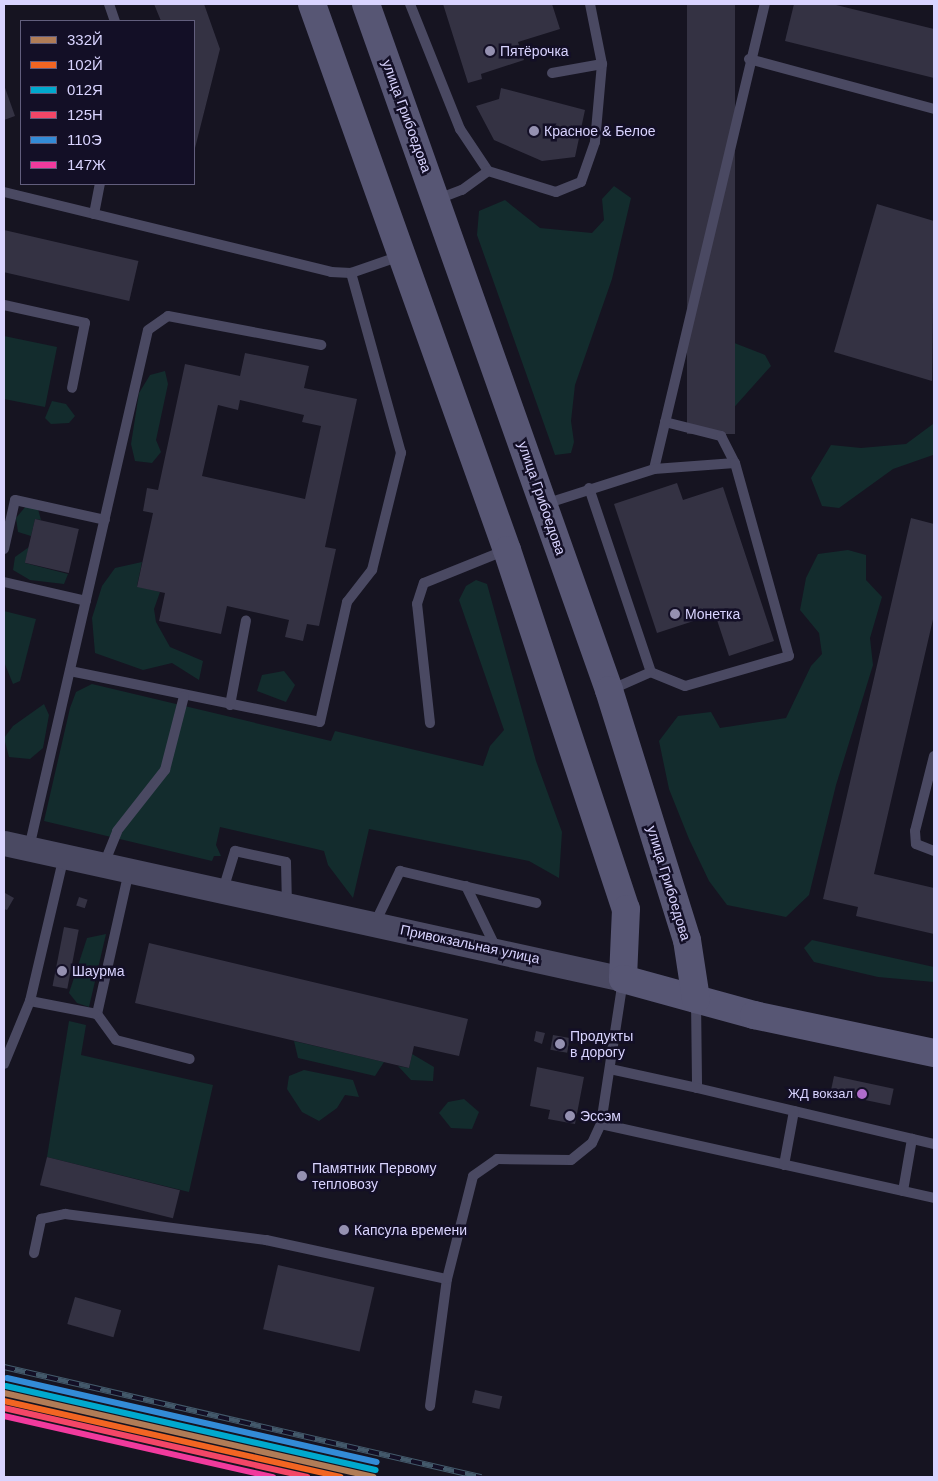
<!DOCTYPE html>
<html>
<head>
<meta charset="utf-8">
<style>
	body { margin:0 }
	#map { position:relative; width:938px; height:1481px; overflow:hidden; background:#161421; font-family:Helvetica,sans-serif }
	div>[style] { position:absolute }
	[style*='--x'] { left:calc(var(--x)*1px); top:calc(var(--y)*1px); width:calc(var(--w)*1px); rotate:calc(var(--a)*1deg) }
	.green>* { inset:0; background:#132c2d }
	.building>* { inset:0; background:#343243; transform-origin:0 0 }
	.service>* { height:10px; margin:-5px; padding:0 5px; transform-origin:5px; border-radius:5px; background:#4a4962 }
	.tertiary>* { height:25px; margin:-12.5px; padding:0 12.5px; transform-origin:12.5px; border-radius:12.5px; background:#4a4962 }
	.secondary>* { height:28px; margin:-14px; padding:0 14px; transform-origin:14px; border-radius:14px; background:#575674 }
	.rail>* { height:5.5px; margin-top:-2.75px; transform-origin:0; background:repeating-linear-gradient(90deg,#130f26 0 11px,#43596b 0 22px); box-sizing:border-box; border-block:1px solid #43596b }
	.rail-1>* { height:6px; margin:-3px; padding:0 3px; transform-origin:3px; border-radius:3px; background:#b07c57 }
	.rail-2>* { height:6px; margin:-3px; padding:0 3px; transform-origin:3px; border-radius:3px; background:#f26522 }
	.rail-3>* { height:6px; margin:-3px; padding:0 3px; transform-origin:3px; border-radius:3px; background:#00a9ce }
	.rail-4>* { height:6px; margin:-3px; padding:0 3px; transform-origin:3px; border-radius:3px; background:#f34667 }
	.rail-5>* { height:6px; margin:-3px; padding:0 3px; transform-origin:3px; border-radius:3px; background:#338bd7 }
	.rail-6>* { height:6px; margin:-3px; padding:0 3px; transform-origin:3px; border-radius:3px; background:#f13a9d }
	.dots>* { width:14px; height:14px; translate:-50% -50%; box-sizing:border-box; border:2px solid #130f26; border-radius:50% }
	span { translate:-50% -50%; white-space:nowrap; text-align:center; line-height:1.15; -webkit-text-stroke:5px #130f26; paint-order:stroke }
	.bus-label { font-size:13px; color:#d9d4ff }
	.right { translate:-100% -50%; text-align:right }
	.poi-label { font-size:14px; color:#d9d4ff }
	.left { translate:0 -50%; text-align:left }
	.street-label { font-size:14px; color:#d9d4ff }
	.frame { position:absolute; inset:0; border:5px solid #d9d4ff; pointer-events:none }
	.legend { position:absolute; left:20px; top:20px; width:175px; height:165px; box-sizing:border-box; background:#130f26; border:1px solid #625e7d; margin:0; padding:6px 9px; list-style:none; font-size:15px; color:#d9d4ff }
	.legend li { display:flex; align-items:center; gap:10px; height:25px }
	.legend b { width:25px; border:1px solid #625e7d }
</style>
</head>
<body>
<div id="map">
	<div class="green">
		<div style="clip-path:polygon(614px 186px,631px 198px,612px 279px,575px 385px,571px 421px,574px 442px,571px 453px,555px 455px,477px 235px,479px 211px,505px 200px,540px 228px,592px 233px,604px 220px,602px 199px)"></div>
		<div style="clip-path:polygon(4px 336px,57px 347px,45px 407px,4px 399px)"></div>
		<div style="clip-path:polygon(724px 339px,765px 355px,771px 366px,729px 413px,706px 402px,694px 385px,698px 374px,722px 376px,711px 354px)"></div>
		<div style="clip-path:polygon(165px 371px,168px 384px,156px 440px,161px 452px,152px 463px,135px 461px,131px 444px,139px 393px,150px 375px)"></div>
		<div style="clip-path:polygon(934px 398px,933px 455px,893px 469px,839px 508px,822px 506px,811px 478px,831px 445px,861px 448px,906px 444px,933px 424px)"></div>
		<div style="clip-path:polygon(52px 401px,66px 404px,75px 416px,69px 423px,51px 424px,45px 418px)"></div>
		<div style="clip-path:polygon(26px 506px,38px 509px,41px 520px,35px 519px,31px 536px,18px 532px,16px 518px)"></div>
		<div style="clip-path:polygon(29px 547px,25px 563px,68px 574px,64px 584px,30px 580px,13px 570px,15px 557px)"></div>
		<div style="clip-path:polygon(848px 550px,866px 555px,866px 580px,882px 597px,870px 638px,873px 665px,836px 785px,809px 895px,786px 917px,727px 905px,709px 881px,689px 839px,669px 789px,659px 741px,678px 716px,711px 712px,720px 728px,786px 718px,811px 666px,822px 654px,819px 633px,800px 610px,806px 578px,818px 554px)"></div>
		<div style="clip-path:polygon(142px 562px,137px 586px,160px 592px,154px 609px,156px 622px,170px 647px,203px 661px,199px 680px,172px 663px,143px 670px,95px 653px,92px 618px,102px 586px,115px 568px)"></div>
		<div style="clip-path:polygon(476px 580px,487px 584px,536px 761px,562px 832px,559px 878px,529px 861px,369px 829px,353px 898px,328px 865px,324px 851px,316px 849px,220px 827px,216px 845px,221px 856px,214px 856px,212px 861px,44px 821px,70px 708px,76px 692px,92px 684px,331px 741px,335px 731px,483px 766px,490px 746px,504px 730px,459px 600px,466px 586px)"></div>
		<div style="clip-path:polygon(4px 611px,36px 619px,20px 681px,13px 684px,4px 662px)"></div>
		<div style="clip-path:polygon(284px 671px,295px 685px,286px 702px,257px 691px,262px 675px)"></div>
		<div style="clip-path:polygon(44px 704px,49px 715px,43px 748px,30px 759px,9px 757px,4px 738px,13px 726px)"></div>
		<div style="clip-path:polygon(106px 934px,89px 1007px,77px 1003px,69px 993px,87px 938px)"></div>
		<div style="clip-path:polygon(812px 940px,934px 967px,934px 982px,878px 977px,814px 962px,804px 948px)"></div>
		<div style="clip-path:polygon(69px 1021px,86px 1025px,81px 1055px,213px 1085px,189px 1192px,47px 1157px)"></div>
		<div style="clip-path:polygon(294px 1041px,384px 1062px,375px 1076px,298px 1058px)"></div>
		<div style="clip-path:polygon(412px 1054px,434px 1067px,433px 1081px,411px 1080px,398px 1066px,409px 1068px)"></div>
		<div style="clip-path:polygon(304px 1070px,353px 1080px,359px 1097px,345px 1095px,337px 1108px,319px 1121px,302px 1112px,287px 1089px,289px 1076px)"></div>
		<div style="clip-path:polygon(464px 1099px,479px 1112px,472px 1129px,451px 1128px,439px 1113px,448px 1102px)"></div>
	</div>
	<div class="building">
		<div style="clip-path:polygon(154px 4px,204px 4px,220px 49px,194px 152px,194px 21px,161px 21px)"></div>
		<div style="clip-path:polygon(443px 4px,552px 4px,560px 29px,518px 42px,524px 60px,481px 74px,482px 79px,468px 83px)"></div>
		<div style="left:687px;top:4px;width:48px;height:430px"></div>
		<div style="clip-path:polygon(794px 4px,832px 4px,934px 29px,934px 78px,785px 41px)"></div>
		<div style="clip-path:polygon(4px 85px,15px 116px,4px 120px)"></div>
		<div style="clip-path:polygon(501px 88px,585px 110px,575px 157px,542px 161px,494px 140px,476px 106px,499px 99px)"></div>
		<div style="clip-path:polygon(877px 204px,934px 221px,932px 381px,834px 352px)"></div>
		<div style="left:4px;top:230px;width:138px;height:41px;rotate:13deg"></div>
		<div style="clip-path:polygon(evenodd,245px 353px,309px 366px,304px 388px,357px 399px,325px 547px,336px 549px,319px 626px,307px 624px,303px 641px,285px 637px,289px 620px,227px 606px,221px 634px,159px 621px,165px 593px,137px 587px,153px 513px,143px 511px,147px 488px,158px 490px,185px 364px,240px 376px,245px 353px,240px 400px,304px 415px,302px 422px,321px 426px,305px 499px,202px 476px,218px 405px,238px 410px,240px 400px)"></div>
		<div style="clip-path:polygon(677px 483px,683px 500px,723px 487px,774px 641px,729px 656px,715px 614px,657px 633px,614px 504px)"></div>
		<div style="clip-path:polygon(911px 518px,934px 524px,934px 615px,874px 874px,934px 888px,934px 934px,856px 916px,858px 907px,823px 899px)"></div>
		<div style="left:35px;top:519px;width:45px;height:45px;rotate:13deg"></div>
		<div style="clip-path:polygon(5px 893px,14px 898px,7px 910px,4px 909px)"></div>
		<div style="left:79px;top:897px;width:9px;height:9px;rotate:18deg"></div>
		<div style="left:64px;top:927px;width:15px;height:60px;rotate:11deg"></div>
		<div style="clip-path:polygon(149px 943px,468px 1019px,459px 1056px,414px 1046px,409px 1068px,135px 1003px)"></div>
		<div style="clip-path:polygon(536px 1031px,545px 1033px,542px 1044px,534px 1041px)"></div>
		<div style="left:553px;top:1035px;width:17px;height:15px;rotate:10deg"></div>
		<div style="clip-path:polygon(537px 1067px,584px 1077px,575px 1124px,548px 1119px,550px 1110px,530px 1106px)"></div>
		<div style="left:834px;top:1076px;width:61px;height:17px;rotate:12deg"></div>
		<div style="left:47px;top:1157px;width:137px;height:29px;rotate:14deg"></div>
		<div style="left:278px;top:1265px;width:99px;height:66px;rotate:13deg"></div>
		<div style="left:75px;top:1297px;width:48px;height:28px;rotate:16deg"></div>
		<div style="left:475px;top:1390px;width:28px;height:13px;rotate:13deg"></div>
	</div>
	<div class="service">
		<div style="--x:109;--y:4;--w:18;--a:71"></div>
		<div style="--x:410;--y:4;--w:135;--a:68.2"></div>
		<div style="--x:460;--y:129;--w:50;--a:56.3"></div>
		<div style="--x:488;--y:171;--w:71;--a:17.2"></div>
		<div style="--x:556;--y:192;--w:27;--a:-22"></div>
		<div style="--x:581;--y:182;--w:42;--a:-70.7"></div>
		<div style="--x:595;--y:142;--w:78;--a:-84.9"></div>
		<div style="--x:602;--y:64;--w:61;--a:-101.3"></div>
		<div style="--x:749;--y:59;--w:192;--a:15.1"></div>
		<div style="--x:552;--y:73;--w:51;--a:-10.2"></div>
		<div style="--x:4;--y:192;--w:337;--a:13.7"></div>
		<div style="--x:331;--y:272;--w:20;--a:3"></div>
		<div style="--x:351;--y:273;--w:52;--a:-19.1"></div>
		<div style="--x:438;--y:199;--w:26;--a:-21"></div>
		<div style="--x:462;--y:190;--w:32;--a:-36"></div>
		<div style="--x:94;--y:214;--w:31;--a:-79"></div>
		<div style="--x:4;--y:305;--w:83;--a:12.5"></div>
		<div style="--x:85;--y:323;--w:66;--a:101.3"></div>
		<div style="--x:665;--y:422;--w:58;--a:14"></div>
		<div style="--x:721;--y:436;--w:30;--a:63"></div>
		<div style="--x:654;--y:469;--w:478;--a:-76.6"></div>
		<div style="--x:589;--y:488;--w:194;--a:71.4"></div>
		<div style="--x:545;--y:504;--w:114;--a:-17.8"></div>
		<div style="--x:654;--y:469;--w:81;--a:-4.2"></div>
		<div style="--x:735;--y:463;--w:200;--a:74.4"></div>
		<div style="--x:789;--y:656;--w:108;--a:163.9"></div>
		<div style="--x:685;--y:686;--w:37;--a:-158"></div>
		<div style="--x:651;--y:672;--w:45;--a:156.3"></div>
		<div style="--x:4;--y:549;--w:50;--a:-77.3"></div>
		<div style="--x:15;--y:500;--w:92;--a:12.5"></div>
		<div style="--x:4;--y:582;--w:84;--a:13"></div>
		<div style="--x:70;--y:671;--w:255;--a:11.5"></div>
		<div style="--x:320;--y:722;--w:123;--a:-77.3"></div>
		<div style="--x:347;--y:602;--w:41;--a:-52"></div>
		<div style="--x:372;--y:570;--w:121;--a:-76.1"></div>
		<div style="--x:401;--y:453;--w:187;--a:-105.5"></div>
		<div style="--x:230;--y:705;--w:86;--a:-79.3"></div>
		<div style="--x:430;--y:723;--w:120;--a:-96.2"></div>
		<div style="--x:417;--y:604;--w:22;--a:-72"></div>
		<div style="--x:424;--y:583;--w:88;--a:-21.9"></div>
		<div style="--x:934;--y:756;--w:77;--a:104.2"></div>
		<div style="--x:915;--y:831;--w:13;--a:86"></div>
		<div style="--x:916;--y:844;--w:19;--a:21"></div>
		<div style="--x:29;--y:848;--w:531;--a:-77.06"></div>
		<div style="--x:148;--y:330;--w:24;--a:-35"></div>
		<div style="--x:168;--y:316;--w:156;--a:10.7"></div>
		<div style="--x:104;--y:864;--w:35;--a:-68"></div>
		<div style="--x:117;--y:831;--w:78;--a:-51.8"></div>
		<div style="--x:165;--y:770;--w:76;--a:-75.6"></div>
		<div style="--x:129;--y:871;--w:147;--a:102.6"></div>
		<div style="--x:97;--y:1014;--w:32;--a:54"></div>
		<div style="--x:116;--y:1040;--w:76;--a:14.4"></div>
		<div style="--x:466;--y:886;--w:69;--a:64.2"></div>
		<div style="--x:223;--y:890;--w:41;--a:-72.9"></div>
		<div style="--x:235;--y:851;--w:52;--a:12.2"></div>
		<div style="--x:286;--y:862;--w:43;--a:88.7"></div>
		<div style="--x:375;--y:923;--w:58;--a:-64.3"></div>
		<div style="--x:400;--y:871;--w:140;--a:13.2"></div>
		<div style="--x:623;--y:980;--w:146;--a:98.7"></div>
		<div style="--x:601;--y:1124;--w:341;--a:12.5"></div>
		<div style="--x:696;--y:1000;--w:88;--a:89.3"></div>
		<div style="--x:697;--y:1088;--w:244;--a:13.3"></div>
		<div style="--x:30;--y:1001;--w:68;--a:11"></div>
		<div style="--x:4;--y:1064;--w:68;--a:-67.6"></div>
		<div style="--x:30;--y:1001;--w:149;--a:-76.8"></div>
		<div style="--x:610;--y:1069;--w:89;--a:12.3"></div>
		<div style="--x:784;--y:1165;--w:55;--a:-79.5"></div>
		<div style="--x:903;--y:1191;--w:53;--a:-80.2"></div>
		<div style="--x:34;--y:1253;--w:35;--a:-78"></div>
		<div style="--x:41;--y:1219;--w:25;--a:-12"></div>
		<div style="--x:65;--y:1214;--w:203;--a:7.4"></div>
		<div style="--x:266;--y:1240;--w:185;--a:12.2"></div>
		<div style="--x:430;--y:1406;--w:128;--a:-82.4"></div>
		<div style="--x:447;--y:1279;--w:106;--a:-75.8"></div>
		<div style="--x:473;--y:1176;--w:29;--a:-35"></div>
		<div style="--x:497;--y:1159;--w:74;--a:0.8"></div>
		<div style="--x:571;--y:1160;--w:27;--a:-39"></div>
		<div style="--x:592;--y:1143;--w:21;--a:-65"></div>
	</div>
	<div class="tertiary">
		<div style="--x:4;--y:843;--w:634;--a:12.39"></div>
	</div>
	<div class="secondary">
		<div style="--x:312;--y:4;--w:580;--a:70.35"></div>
		<div style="--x:507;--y:550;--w:378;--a:71.7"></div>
		<div style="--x:626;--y:909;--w:70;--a:92.5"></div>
		<div style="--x:623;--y:979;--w:136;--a:15.4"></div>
		<div style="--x:754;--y:1015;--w:184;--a:11.9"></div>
		<div style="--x:366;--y:4;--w:728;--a:70.49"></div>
		<div style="--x:609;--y:690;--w:262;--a:72.7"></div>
		<div style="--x:687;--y:940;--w:60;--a:81.3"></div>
	</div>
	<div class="rail">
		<div style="--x:4;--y:1367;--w:490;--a:13"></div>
	</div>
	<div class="rail-1">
		<div style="--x:4;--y:1393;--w:379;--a:12.8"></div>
	</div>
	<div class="rail-2">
		<div style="--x:4;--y:1401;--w:345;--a:12.7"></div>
	</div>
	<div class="rail-3">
		<div style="--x:6;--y:1386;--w:379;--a:12.8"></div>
	</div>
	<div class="rail-4">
		<div style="--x:4;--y:1408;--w:311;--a:12.8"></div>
	</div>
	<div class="rail-5">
		<div style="--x:7;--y:1378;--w:379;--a:12.8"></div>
	</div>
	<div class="rail-6">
		<div style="--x:4;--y:1416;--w:276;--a:12.8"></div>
	</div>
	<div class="dots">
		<div style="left:490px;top:51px;background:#9591b1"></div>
		<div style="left:534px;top:131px;background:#9591b1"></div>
		<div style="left:675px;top:614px;background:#9591b1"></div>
		<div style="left:62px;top:971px;background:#9591b1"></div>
		<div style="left:560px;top:1044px;background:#9591b1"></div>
		<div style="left:862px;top:1094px;background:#b06ccc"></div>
		<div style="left:570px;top:1116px;background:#9591b1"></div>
		<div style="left:302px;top:1176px;background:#9591b1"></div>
		<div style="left:344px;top:1230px;background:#9591b1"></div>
	</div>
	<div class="bus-label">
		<span class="right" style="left:853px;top:1094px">ЖД вокзал</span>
	</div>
	<div class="poi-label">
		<span class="left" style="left:500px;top:51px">Пятёрочка</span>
		<span class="left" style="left:544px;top:131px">Красное &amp; Белое</span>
		<span class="left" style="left:685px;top:614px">Монетка</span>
		<span class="left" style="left:72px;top:971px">Шаурма</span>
		<span class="left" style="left:570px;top:1044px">Продукты<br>в дорогу</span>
		<span class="left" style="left:580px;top:1116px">Эссэм</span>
		<span class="left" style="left:312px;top:1176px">Памятник Первому<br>тепловозу</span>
		<span class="left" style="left:354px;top:1230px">Капсула времени</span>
	</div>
	<div class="street-label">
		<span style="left:407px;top:116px;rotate:70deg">улица Грибоедова</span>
		<span style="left:542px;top:498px;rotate:71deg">улица Грибоедова</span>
		<span style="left:669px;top:883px;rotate:73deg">улица Грибоедова</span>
		<span style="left:470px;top:944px;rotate:12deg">Привокзальная улица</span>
	</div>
	<div class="frame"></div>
	<ul class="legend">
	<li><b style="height:6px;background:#b07c57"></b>332Й</li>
	<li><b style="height:6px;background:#f26522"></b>102Й</li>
	<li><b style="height:6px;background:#00a9ce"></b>012Я</li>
	<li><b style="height:6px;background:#f34667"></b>125Н</li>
	<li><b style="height:6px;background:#338bd7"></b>110Э</li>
	<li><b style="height:6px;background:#f13a9d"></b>147Ж</li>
	</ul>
</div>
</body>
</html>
